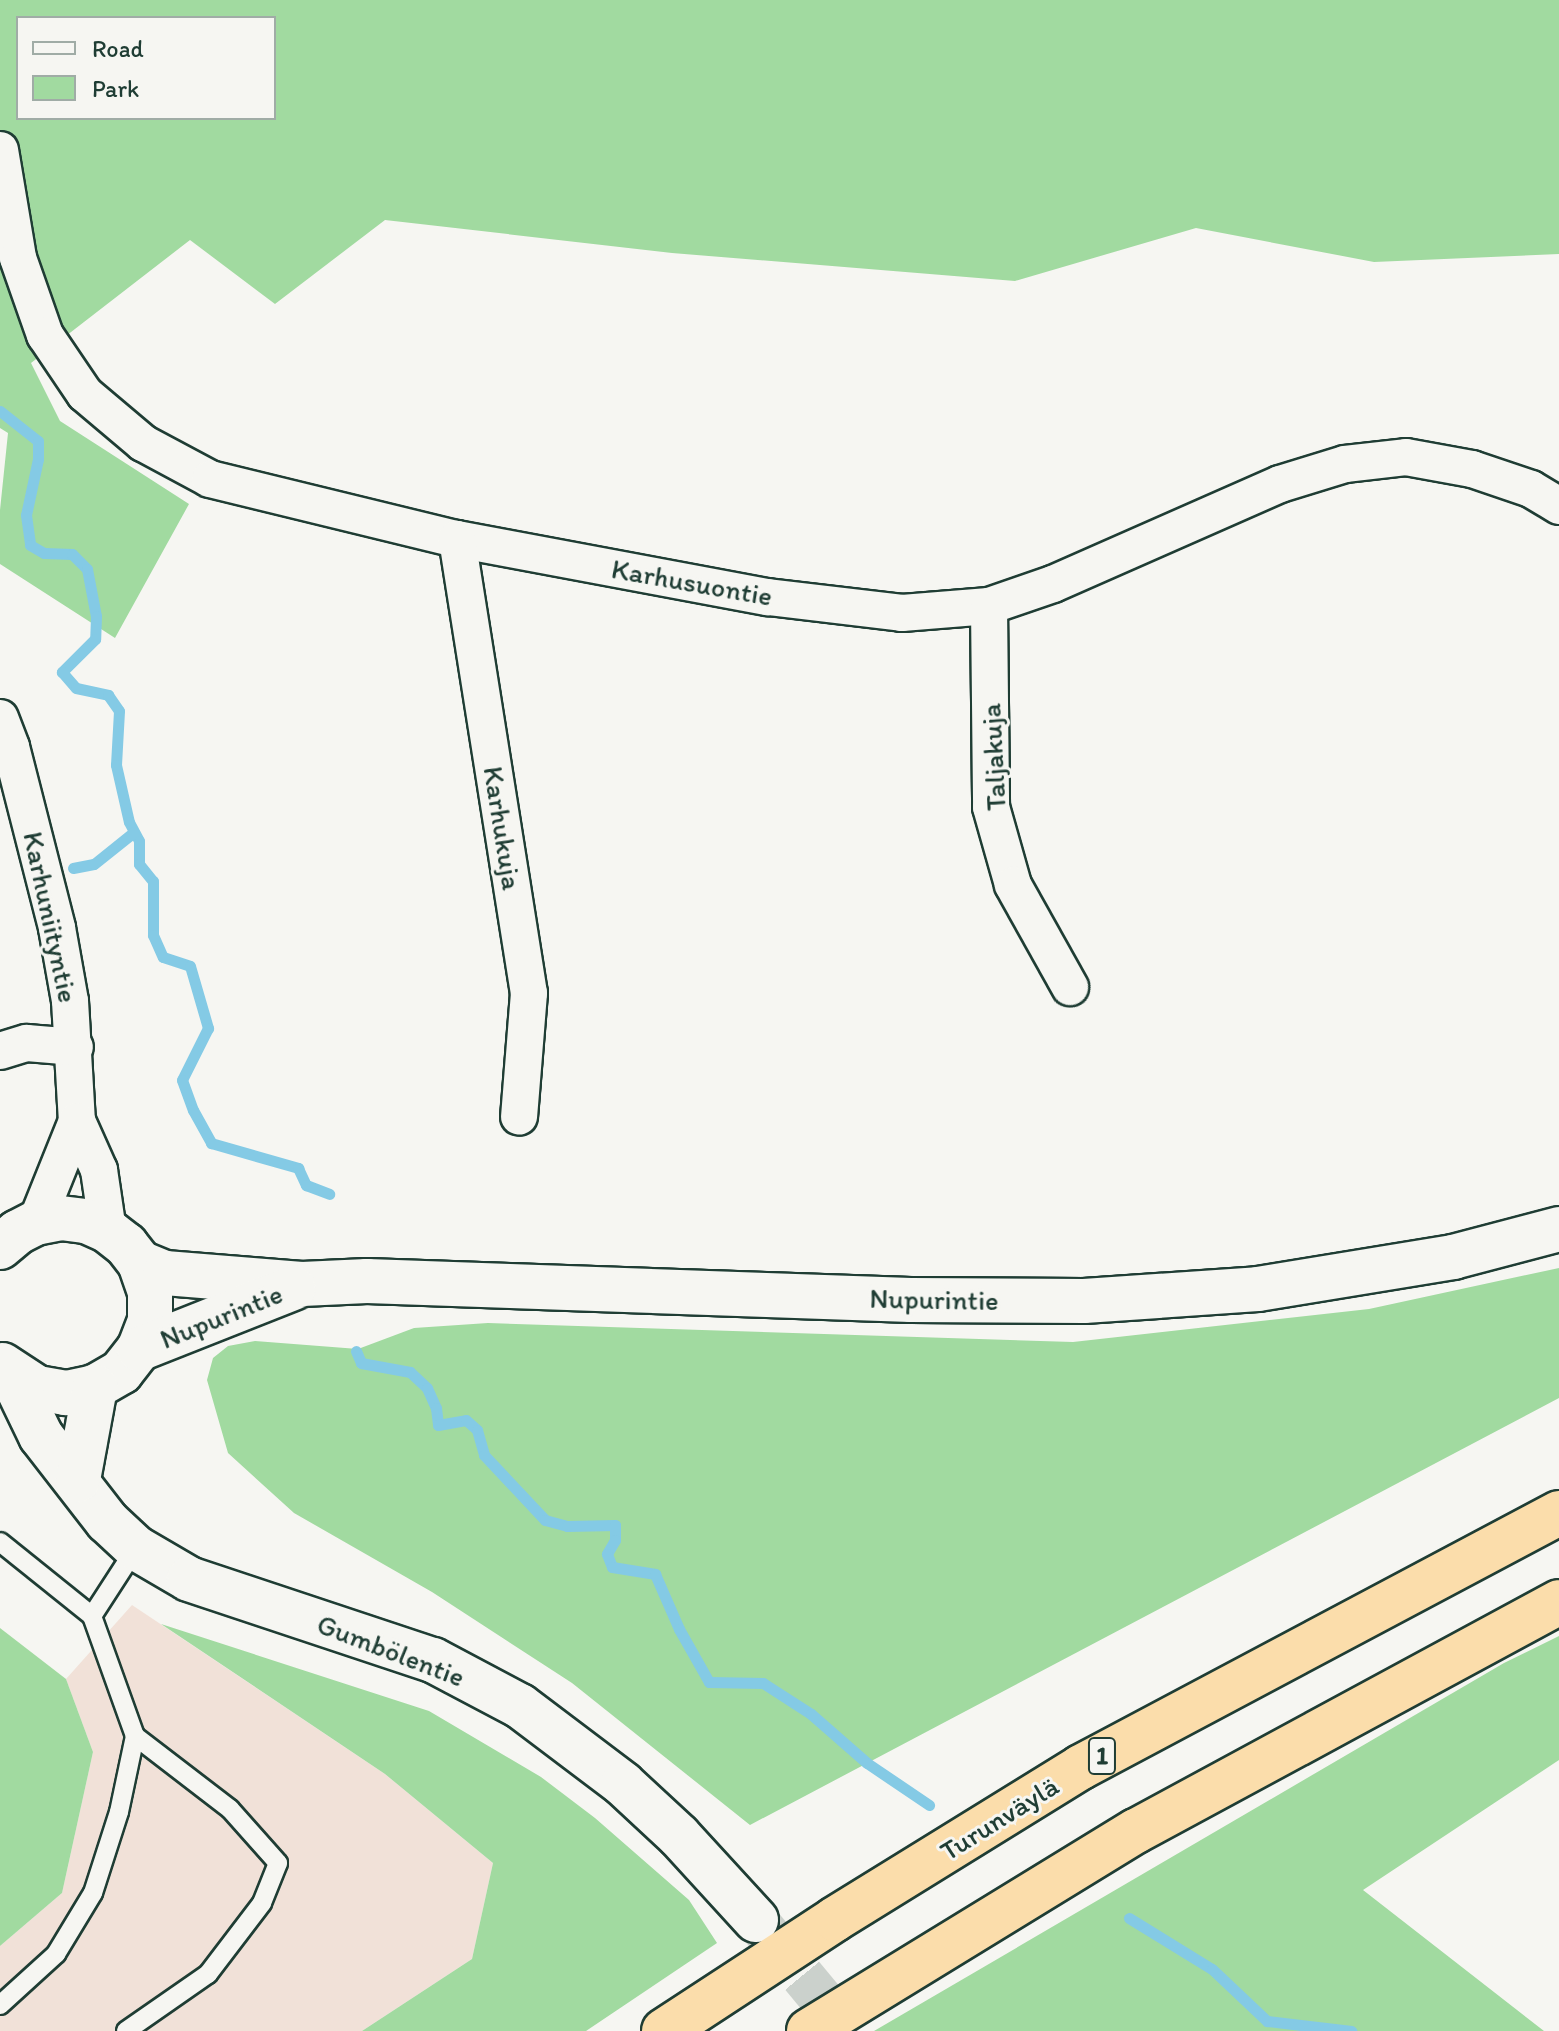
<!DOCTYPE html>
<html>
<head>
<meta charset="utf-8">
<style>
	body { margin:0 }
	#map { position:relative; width:1559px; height:2031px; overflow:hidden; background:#f6f6f2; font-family:Itim,sans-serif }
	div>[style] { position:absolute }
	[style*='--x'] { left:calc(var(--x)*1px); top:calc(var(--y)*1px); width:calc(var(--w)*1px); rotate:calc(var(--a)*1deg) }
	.built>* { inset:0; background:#f1e1d8 }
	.green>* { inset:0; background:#a1daa0 }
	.stream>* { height:11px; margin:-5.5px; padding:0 5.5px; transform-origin:5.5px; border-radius:5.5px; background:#84cae5 }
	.secondary-tunnel>* { height:44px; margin-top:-22px; transform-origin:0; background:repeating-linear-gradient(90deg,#cbd1cc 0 44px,transparent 0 66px) }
	.roads { filter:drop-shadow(2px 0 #1f3d34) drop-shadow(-2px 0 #1f3d34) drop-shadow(0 2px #1f3d34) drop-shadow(0 -2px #1f3d34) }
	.lane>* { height:18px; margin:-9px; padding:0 9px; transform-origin:9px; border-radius:9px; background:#f6f6f2 }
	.street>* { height:36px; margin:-18px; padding:0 18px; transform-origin:18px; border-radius:18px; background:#f6f6f2 }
	.secondary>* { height:44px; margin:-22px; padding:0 22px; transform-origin:22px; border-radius:22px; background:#f6f6f2 }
	.highway>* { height:44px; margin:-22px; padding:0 22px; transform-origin:22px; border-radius:22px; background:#fbddab }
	span { translate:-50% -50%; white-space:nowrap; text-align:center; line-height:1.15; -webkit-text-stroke:6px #f6f6f2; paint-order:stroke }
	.shield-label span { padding:2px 6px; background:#f6f6f2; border:2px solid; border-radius:6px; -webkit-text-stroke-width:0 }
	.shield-label { font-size:26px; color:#1f3d34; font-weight:700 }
	.street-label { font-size:28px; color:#1f3d34 }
	.legend { position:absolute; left:16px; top:16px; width:260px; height:104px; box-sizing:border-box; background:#f6f6f2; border:2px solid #a0aca6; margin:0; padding:10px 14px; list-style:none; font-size:24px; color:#1f3d34 }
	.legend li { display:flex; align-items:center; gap:16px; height:40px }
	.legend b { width:40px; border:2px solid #a0aca6 }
</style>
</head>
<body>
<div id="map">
	<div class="built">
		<div style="clip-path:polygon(132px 1605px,385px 1774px,493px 1863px,472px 1959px,362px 2031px,0 2031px,0 1946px,62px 1893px,93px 1752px,66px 1679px)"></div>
	</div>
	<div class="green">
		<div style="clip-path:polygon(evenodd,0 0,1559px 0,1559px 254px,1374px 262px,1196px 228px,1015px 281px,672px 253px,385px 220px,275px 304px,190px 240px,31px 363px,60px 421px,189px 504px,115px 638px,0 564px,0 510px,8px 433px,0 428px,0 0,18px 18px,274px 18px,274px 118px,18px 118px,18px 18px)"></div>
		<div style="clip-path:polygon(1559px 1268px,1559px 1398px,750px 1825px,572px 1683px,432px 1592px,294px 1513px,228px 1453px,207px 1380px,213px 1358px,228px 1346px,255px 1341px,358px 1349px,414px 1328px,488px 1323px,1073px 1342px,1369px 1309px)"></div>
		<div style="clip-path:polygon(161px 1624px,429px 1711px,541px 1777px,595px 1818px,689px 1900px,717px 1943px,586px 2031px,362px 2031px,472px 1959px,493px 1863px,385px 1774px)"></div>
		<div style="clip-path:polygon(0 1628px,66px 1679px,93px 1752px,62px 1893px,0 1946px)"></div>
		<div style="clip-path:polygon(1559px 1636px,1559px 1760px,1363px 1890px,1544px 2031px,874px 2031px,1504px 1663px)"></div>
	</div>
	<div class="stream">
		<div style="--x:0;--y:411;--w:48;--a:38.3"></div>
		<div style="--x:38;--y:441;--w:18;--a:90"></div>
		<div style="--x:38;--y:459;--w:57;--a:102.1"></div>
		<div style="--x:26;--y:515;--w:30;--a:82"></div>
		<div style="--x:30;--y:545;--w:16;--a:30"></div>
		<div style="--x:44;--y:553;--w:28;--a:2"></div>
		<div style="--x:72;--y:554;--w:21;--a:45"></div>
		<div style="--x:87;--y:569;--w:48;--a:79.2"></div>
		<div style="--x:96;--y:616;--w:23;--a:92"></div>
		<div style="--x:95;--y:639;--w:47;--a:135"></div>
		<div style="--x:62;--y:672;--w:21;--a:49"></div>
		<div style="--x:76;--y:688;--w:33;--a:12"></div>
		<div style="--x:108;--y:695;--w:19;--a:55"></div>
		<div style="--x:119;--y:711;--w:54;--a:93.2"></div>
		<div style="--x:116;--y:765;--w:58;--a:77.2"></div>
		<div style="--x:129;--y:822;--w:21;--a:62"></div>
		<div style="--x:139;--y:841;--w:23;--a:90"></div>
		<div style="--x:139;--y:864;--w:22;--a:51"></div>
		<div style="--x:153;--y:881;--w:54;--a:90"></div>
		<div style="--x:153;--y:935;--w:24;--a:66"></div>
		<div style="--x:163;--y:957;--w:28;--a:18"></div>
		<div style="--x:190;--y:966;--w:65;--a:73.8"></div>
		<div style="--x:208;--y:1028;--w:58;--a:116.6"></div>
		<div style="--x:182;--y:1080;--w:32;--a:70"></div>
		<div style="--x:193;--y:1110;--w:38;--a:61"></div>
		<div style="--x:211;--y:1143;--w:91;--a:16"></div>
		<div style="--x:298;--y:1168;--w:19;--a:65"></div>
		<div style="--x:306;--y:1185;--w:25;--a:21"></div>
		<div style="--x:73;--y:868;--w:21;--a:-11"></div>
		<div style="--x:94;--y:864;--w:51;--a:-38.7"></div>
		<div style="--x:356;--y:1351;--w:13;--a:67"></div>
		<div style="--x:361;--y:1363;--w:50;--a:10.4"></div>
		<div style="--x:410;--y:1372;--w:23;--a:43"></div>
		<div style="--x:427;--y:1388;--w:22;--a:66"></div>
		<div style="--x:436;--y:1408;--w:17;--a:83"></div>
		<div style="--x:438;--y:1425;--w:28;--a:-10"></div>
		<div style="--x:466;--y:1420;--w:15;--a:42"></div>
		<div style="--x:477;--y:1430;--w:26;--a:74"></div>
		<div style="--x:484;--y:1455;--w:89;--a:46.8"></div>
		<div style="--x:545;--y:1520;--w:23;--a:15"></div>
		<div style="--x:567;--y:1526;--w:48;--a:-1.2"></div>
		<div style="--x:615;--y:1525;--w:15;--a:90"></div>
		<div style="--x:615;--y:1540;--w:16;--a:120"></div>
		<div style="--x:607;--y:1554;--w:14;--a:69"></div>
		<div style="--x:612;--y:1567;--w:44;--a:9.2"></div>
		<div style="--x:655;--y:1574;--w:60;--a:66.4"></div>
		<div style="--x:679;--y:1629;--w:61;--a:60.5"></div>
		<div style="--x:709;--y:1682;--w:54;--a:1.1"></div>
		<div style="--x:763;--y:1683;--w:57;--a:32.9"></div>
		<div style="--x:811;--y:1714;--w:74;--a:41.2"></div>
		<div style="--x:867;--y:1763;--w:75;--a:34.1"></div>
		<div style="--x:1129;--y:1918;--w:97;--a:31.6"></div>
		<div style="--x:1212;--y:1969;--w:76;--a:43.4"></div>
		<div style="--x:1267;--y:2021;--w:85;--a:6.8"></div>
	</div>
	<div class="secondary-tunnel">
		<div style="--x:760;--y:1925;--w:138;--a:50.3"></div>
	</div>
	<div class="roads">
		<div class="lane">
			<div style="--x:0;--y:1542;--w:118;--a:38.8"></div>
			<div style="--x:0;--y:2005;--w:76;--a:-42.3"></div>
			<div style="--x:56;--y:1954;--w:71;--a:-58.8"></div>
			<div style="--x:93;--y:1893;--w:85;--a:-72.2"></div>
			<div style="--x:119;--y:1812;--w:78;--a:-78.1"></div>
			<div style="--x:135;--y:1736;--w:127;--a:-109.7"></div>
			<div style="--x:92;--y:1616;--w:81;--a:-57.1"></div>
			<div style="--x:126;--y:2031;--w:100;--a:-34.8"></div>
			<div style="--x:208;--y:1974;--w:89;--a:-52.7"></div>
			<div style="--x:262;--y:1903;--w:43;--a:-68.2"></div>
			<div style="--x:278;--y:1863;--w:72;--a:-131.6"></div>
			<div style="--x:230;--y:1809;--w:120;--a:-142.5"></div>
		</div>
		<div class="street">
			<div style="--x:0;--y:150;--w:109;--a:80.5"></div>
			<div style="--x:18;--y:258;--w:82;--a:70.7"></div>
			<div style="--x:45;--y:335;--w:71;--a:55.9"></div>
			<div style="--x:85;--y:394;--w:76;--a:40.2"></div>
			<div style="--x:143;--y:443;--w:76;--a:28.2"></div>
			<div style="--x:210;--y:479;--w:254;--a:13.7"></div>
			<div style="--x:457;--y:539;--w:316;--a:10.6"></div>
			<div style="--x:768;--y:597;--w:135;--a:6.8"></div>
			<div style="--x:902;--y:613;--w:87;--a:-4.6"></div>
			<div style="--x:989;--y:606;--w:68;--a:-19"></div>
			<div style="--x:1053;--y:584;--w:248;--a:-23.8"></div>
			<div style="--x:1280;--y:484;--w:68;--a:-17.1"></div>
			<div style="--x:1345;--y:464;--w:61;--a:-6.5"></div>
			<div style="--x:1406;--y:457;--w:67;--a:10.3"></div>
			<div style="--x:1472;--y:469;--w:62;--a:18.7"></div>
			<div style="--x:1531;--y:489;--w:33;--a:31"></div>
			<div style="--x:457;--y:539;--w:460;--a:81"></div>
			<div style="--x:529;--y:993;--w:124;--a:94.6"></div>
			<div style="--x:989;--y:606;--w:201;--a:89.4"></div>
			<div style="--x:991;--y:807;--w:81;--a:74.2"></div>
			<div style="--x:1013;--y:885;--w:117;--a:60.8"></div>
			<div style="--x:0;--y:718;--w:31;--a:69"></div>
			<div style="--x:11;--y:747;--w:187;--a:75.7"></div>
			<div style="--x:57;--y:928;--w:74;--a:79.9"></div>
			<div style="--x:70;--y:1001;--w:120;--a:86.7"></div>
			<div style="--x:77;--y:1121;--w:54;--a:65.8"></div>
			<div style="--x:99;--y:1170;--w:62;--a:81.6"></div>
			<div style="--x:0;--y:1051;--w:28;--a:-17"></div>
			<div style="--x:27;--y:1043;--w:48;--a:4.8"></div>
			<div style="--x:36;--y:1223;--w:110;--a:-68.1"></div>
		</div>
		<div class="secondary">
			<div style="--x:0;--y:1247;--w:23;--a:-40"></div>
			<div style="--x:18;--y:1232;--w:20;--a:-27"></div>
			<div style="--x:36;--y:1223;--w:25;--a:-11"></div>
			<div style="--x:61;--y:1218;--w:25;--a:7"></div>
			<div style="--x:86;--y:1221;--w:24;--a:24"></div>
			<div style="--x:108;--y:1231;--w:23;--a:38"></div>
			<div style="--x:126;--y:1245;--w:23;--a:52"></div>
			<div style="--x:140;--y:1263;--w:31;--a:71"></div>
			<div style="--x:150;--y:1292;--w:29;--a:90"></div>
			<div style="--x:150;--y:1321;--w:30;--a:111"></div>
			<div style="--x:139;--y:1349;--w:29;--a:128"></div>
			<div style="--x:121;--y:1372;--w:30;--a:150"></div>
			<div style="--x:95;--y:1387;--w:30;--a:168"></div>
			<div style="--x:66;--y:1393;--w:29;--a:-170"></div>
			<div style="--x:37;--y:1388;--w:42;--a:-146.7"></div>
			<div style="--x:140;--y:1263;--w:27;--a:22"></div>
			<div style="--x:165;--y:1273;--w:137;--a:4.6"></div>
			<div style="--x:302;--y:1284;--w:65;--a:-2.6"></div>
			<div style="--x:367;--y:1281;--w:544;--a:2"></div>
			<div style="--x:911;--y:1300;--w:173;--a:0.3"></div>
			<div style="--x:1084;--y:1301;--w:174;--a:-3.9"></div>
			<div style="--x:1258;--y:1289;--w:198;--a:-9.3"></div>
			<div style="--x:1453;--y:1257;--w:110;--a:-14.8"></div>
			<div style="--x:139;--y:1349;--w:166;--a:-21.6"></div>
			<div style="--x:11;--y:1374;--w:69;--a:64.2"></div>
			<div style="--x:41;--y:1436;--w:108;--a:52.2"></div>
			<div style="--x:107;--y:1521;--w:40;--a:43"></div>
			<div style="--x:136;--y:1548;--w:61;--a:30.3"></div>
			<div style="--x:189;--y:1579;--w:257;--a:18.4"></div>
			<div style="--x:433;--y:1660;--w:98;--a:27.9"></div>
			<div style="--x:520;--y:1706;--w:129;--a:37.1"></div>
			<div style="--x:623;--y:1784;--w:76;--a:42.9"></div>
			<div style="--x:679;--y:1836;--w:114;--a:47.5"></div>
			<div style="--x:78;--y:1480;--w:95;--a:-79.6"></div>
		</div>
		<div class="highway">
			<div style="--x:664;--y:2031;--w:204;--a:-33.2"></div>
			<div style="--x:835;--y:1919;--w:289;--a:-31.7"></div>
			<div style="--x:1081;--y:1767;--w:541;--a:-27.99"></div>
			<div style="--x:809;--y:2031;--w:383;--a:-31.5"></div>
			<div style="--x:1136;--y:1831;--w:481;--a:-28.4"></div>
		</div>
	</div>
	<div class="shield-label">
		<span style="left:1102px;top:1756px">1</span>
	</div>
	<div class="street-label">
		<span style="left:692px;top:582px;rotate:10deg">Karhusuontie</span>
		<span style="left:993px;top:757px;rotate:-93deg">Taljakuja</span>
		<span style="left:503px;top:828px;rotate:81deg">Karhukuja</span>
		<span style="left:51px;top:917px;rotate:78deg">Karhuniityntie</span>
		<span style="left:934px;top:1299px;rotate:1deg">Nupurintie</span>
		<span style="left:221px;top:1316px;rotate:-22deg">Nupurintie</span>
		<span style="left:391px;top:1650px;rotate:21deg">Gumbölentie</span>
		<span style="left:999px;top:1818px;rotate:-32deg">Turunväylä</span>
	</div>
	<ul class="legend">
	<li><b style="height:10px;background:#f6f6f2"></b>Road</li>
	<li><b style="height:22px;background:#a1daa0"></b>Park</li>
	</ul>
</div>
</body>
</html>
